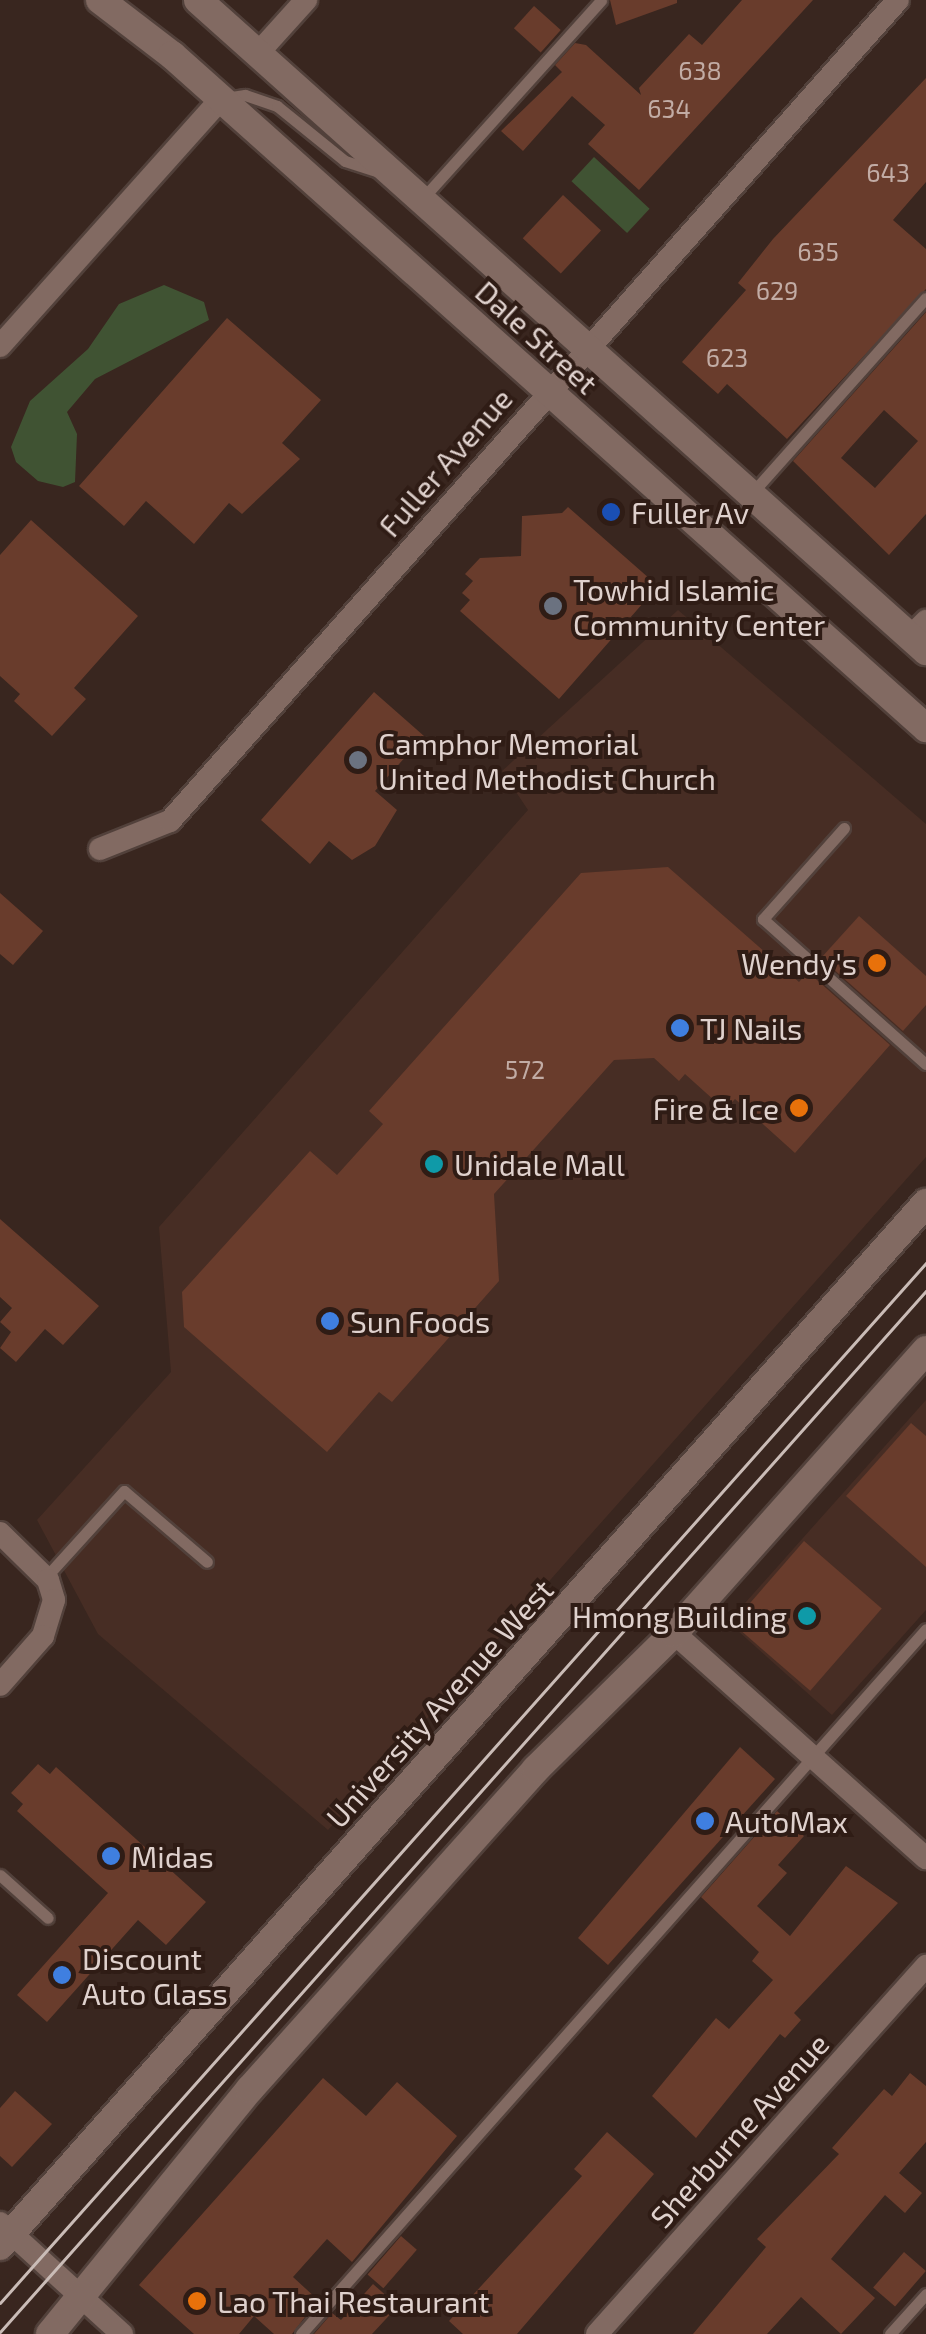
<!DOCTYPE html>
<html>
<head>
<meta charset="utf-8">
<style>
	body { margin:0 }
	#map { position:relative; width:926px; height:2334px; overflow:hidden; background:#39261f; font-family:"Exo 2",sans-serif }
	div>[style] { position:absolute }
	[style*='--x'] { left:calc(var(--x)*1px); top:calc(var(--y)*1px); width:calc(var(--w)*1px); rotate:calc(var(--a)*1deg) }
	.built>* { inset:0; background:#472d24 }
	.green>* { inset:0; background:#405333; transform-origin:0 0 }
	.building>* { inset:0; background:#693c2c; transform-origin:0 0 }
	.roads { filter:drop-shadow(2px 0 #52413b) drop-shadow(-2px 0 #52413b) drop-shadow(0 2px #52413b) drop-shadow(0 -2px #52413b) }
	.service>* { height:11px; margin:-5.5px; padding:0 5.5px; transform-origin:5.5px; border-radius:5.5px; background:#826a62 }
	.minor>* { height:22px; margin:-11px; padding:0 11px; transform-origin:11px; border-radius:11px; background:#826a62 }
	.secondary>* { height:28px; margin:-14px; padding:0 14px; transform-origin:14px; border-radius:14px; background:#826a62 }
	.tram>* { height:2.5px; margin:-1.25px; padding:0 1.25px; transform-origin:1.25px; border-radius:1.25px; background:#cabcb7 }
	.dots>* { width:28px; height:28px; translate:-50% -50%; box-sizing:border-box; border:5px solid #2f1c15; border-radius:50% }
	span { translate:-50% -50%; white-space:nowrap; text-align:center; line-height:1.15; -webkit-text-stroke:8px #2f1c15; paint-order:stroke }
	.number-label { font-size:25px; color:#c2aca5 }
	.number-label span { -webkit-text-stroke-width:0 }
	.street-label { font-size:30px; color:#dfd1cd }
	.poi-label { font-size:30px; color:#dfd1cd }
	.left { translate:0 -50%; text-align:left }
	.right { translate:-100% -50%; text-align:right }
</style>
</head>
<body>
<div id="map">
	<div class="built">
		<div style="clip-path:polygon(678px 610px,926px 824px,926px 1157px,328px 1830px,98px 1634px,37px 1520px,171px 1372px,159px 1227px,528px 810px,502px 771px)"></div>
		<div style="clip-path:polygon(926px 1400px,926px 1610px,832px 1715px,728px 1622px)"></div>
	</div>
	<div class="green">
		<div style="left:594px;top:157px;width:76px;height:33px;rotate:43deg"></div>
		<div style="clip-path:polygon(164px 285px,204px 302px,209px 320px,95px 379px,67px 412px,77px 434px,75px 482px,63px 487px,38px 481px,16px 462px,11px 447px,30px 401px,88px 349px,119px 304px)"></div>
	</div>
	<div class="building">
		<div style="clip-path:polygon(610px 0,677px 0,677px 3px,616px 25px)"></div>
		<div style="clip-path:polygon(742px 0,813px 0,639px 190px,588px 144px,605px 125px,572px 96px,523px 151px,501px 131px,562px 72px,555px 65px,575px 43px,586px 45px,641px 95px,639px 88px,689px 34px,702px 45px)"></div>
		<div style="left:534px;top:6px;width:36px;height:30px;rotate:42deg"></div>
		<div style="clip-path:polygon(926px 78px,926px 182px,893px 220px,926px 249px,926px 289px,787px 439px,727px 384px,718px 394px,682px 362px,746px 290px,738px 283px,773px 239px)"></div>
		<div style="left:563px;top:195px;width:52px;height:59px;rotate:43deg"></div>
		<div style="clip-path:polygon(evenodd,926px 312px,926px 514px,889px 555px,793px 461px,926px 312px,884px 410px,918px 441px,875px 488px,841px 458px,884px 410px)"></div>
		<div style="clip-path:polygon(227px 318px,321px 400px,282px 443px,300px 459px,242px 514px,229px 503px,194px 544px,146px 501px,124px 526px,79px 486px)"></div>
		<div style="clip-path:polygon(568px 507px,658px 586px,559px 699px,460px 611px,470px 600px,462px 593px,473px 581px,465px 574px,480px 558px,521px 556px,522px 516px,562px 513px)"></div>
		<div style="clip-path:polygon(31px 520px,138px 616px,74px 688px,86px 699px,52px 736px,14px 701px,20px 694px,0 676px,0 555px)"></div>
		<div style="clip-path:polygon(374px 692px,424px 736px,375px 791px,397px 810px,375px 846px,352px 860px,329px 841px,310px 864px,261px 820px)"></div>
		<div style="clip-path:polygon(668px 867px,799px 982px,808px 972px,890px 1045px,795px 1153px,735px 1099px,725px 1110px,685px 1074px,679px 1081px,654px 1058px,614px 1060px,494px 1194px,499px 1281px,392px 1402px,379px 1392px,327px 1452px,184px 1327px,182px 1292px,310px 1151px,337px 1175px,383px 1124px,369px 1111px,581px 873px)"></div>
		<div style="clip-path:polygon(0 893px,43px 931px,13px 965px,0 954px)"></div>
		<div style="clip-path:polygon(859px 916px,926px 976px,926px 1005px,903px 1031px,821px 958px)"></div>
		<div style="clip-path:polygon(0 1219px,99px 1306px,63px 1345px,45px 1329px,16px 1362px,0 1348px,11px 1332px,0 1322px,12px 1308px,0 1297px)"></div>
		<div style="clip-path:polygon(911px 1423px,926px 1436px,926px 1567px,846px 1496px)"></div>
		<div style="left:804px;top:1541px;width:103px;height:109px;rotate:41deg"></div>
		<div style="clip-path:polygon(740px 1747px,775px 1779px,608px 1965px,578px 1938px)"></div>
		<div style="clip-path:polygon(38px 1764px,50px 1774px,56px 1767px,206px 1902px,166px 1945px,138px 1920px,47px 2022px,17px 1995px,108px 1893px,17px 1811px,23px 1804px,11px 1793px)"></div>
		<div style="clip-path:polygon(777px 1811px,804px 1836px,778px 1865px,787px 1873px,757px 1906px,790px 1936px,846px 1866px,898px 1903px,794px 2013px,801px 2020px,785px 2038px,780px 2034px,696px 2138px,652px 2096px,716px 2018px,729px 2029px,773px 1980px,752px 1961px,759px 1952px,701px 1897px)"></div>
		<div style="clip-path:polygon(910px 2073px,926px 2086px,926px 2142px,899px 2173px,922px 2193px,905px 2213px,885px 2195px,831px 2259px,875px 2298px,841px 2334px,801px 2297px,767px 2334px,693px 2334px,766px 2247px,757px 2239px,839px 2154px,832px 2148px,884px 2089px,892px 2096px)"></div>
		<div style="clip-path:polygon(323px 2078px,366px 2116px,397px 2082px,457px 2136px,352px 2262px,327px 2239px,293px 2277px,318px 2300px,292px 2334px,274px 2334px,254px 2316px,239px 2334px,194px 2334px,139px 2285px)"></div>
		<div style="clip-path:polygon(15px 2091px,52px 2124px,12px 2167px,0 2156px,0 2108px)"></div>
		<div style="clip-path:polygon(607px 2132px,654px 2174px,517px 2334px,463px 2334px,449px 2321px,582px 2176px,574px 2169px)"></div>
		<div style="left:401px;top:2236px;width:21px;height:51px;rotate:41deg"></div>
		<div style="left:904px;top:2252px;width:29px;height:47px;rotate:41deg"></div>
		<div style="clip-path:polygon(373px 2284px,398px 2306px,372px 2334px,314px 2334px,332px 2313px,341px 2320px)"></div>
	</div>
	<div class="roads">
		<div class="service">
			<div style="--x:225;--y:98;--w:20;--a:-9"></div>
			<div style="--x:245;--y:95;--w:34;--a:19"></div>
			<div style="--x:277;--y:106;--w:87;--a:39"></div>
			<div style="--x:345;--y:161;--w:35;--a:18"></div>
			<div style="--x:423;--y:198;--w:266;--a:-48"></div>
			<div style="--x:752;--y:493;--w:261;--a:-48.3"></div>
			<div style="--x:844;--y:828;--w:122;--a:131.7"></div>
			<div style="--x:763;--y:919;--w:218;--a:41.7"></div>
			<div style="--x:46;--y:1577;--w:116;--a:-47.8"></div>
			<div style="--x:124;--y:1491;--w:109;--a:40.5"></div>
			<div style="--x:0;--y:1875;--w:64;--a:41.9"></div>
			<div style="--x:301;--y:2334;--w:942;--a:-48.44"></div>
			<div style="--x:890;--y:2334;--w:54;--a:-48"></div>
		</div>
		<div class="minor">
			<div style="--x:260;--y:51;--w:69;--a:-48"></div>
			<div style="--x:0;--y:346;--w:331;--a:-48.2"></div>
			<div style="--x:910;--y:637;--w:23;--a:-45"></div>
			<div style="--x:100;--y:849;--w:75;--a:-21.8"></div>
			<div style="--x:170;--y:821;--w:1097;--a:-48.44"></div>
			<div style="--x:0;--y:1533;--w:67;--a:44.4"></div>
			<div style="--x:48;--y:1580;--w:21;--a:73"></div>
			<div style="--x:54;--y:1600;--w:38;--a:107"></div>
			<div style="--x:43;--y:1636;--w:65;--a:131.3"></div>
			<div style="--x:674;--y:1633;--w:338;--a:41.8"></div>
			<div style="--x:0;--y:2223;--w:165;--a:42.3"></div>
			<div style="--x:597;--y:2334;--w:494;--a:-48.2"></div>
		</div>
		<div class="secondary">
			<div style="--x:100;--y:0;--w:91;--a:37.4"></div>
			<div style="--x:172;--y:55;--w:1011;--a:41.75"></div>
			<div style="--x:198;--y:0;--w:977;--a:41.8"></div>
			<div style="--x:0;--y:2246;--w:1395;--a:-48.4"></div>
			<div style="--x:50;--y:2334;--w:316;--a:-50.8"></div>
			<div style="--x:250;--y:2089;--w:429;--a:-48.2"></div>
			<div style="--x:536;--y:1769;--w:194;--a:-44.6"></div>
			<div style="--x:674;--y:1633;--w:379;--a:-48.3"></div>
		</div>
	</div>
	<div class="tram">
		<div style="--x:0;--y:2303;--w:1393;--a:-48.32"></div>
		<div style="--x:0;--y:2332;--w:1393;--a:-48.35"></div>
	</div>
	<div class="dots">
		<div style="left:611px;top:512px;background:#1a4fb4"></div>
		<div style="left:553px;top:606px;background:#6b7280"></div>
		<div style="left:358px;top:760px;background:#6b7280"></div>
		<div style="left:877px;top:963px;background:#e8710a"></div>
		<div style="left:680px;top:1028px;background:#3f7fe0"></div>
		<div style="left:799px;top:1108px;background:#e8710a"></div>
		<div style="left:434px;top:1164px;background:#0f9aa8"></div>
		<div style="left:330px;top:1321px;background:#3f7fe0"></div>
		<div style="left:807px;top:1616px;background:#0f9aa8"></div>
		<div style="left:705px;top:1821px;background:#3f7fe0"></div>
		<div style="left:111px;top:1856px;background:#3f7fe0"></div>
		<div style="left:62px;top:1975px;background:#3f7fe0"></div>
		<div style="left:197px;top:2301px;background:#e8710a"></div>
	</div>
	<div class="number-label">
		<span style="left:700px;top:70px">638</span>
		<span style="left:669px;top:108px">634</span>
		<span style="left:888px;top:172px">643</span>
		<span style="left:818px;top:251px">635</span>
		<span style="left:777px;top:290px">629</span>
		<span style="left:727px;top:357px">623</span>
		<span style="left:525px;top:1069px">572</span>
	</div>
	<div class="street-label">
		<span style="left:537px;top:337px;rotate:42deg">Dale Street</span>
		<span style="left:445px;top:462px;rotate:-49deg">Fuller Avenue</span>
		<span style="left:439px;top:1703px;rotate:-48deg">University Avenue West</span>
		<span style="left:739px;top:2130px;rotate:-48deg">Sherburne Avenue</span>
	</div>
	<div class="poi-label">
		<span class="left" style="left:631px;top:512px">Fuller Av</span>
		<span class="left" style="left:573px;top:606px">Towhid Islamic<br>Community Center</span>
		<span class="left" style="left:378px;top:760px">Camphor Memorial<br>United Methodist Church</span>
		<span class="right" style="left:857px;top:963px">Wendy's</span>
		<span class="left" style="left:700px;top:1028px">TJ Nails</span>
		<span class="right" style="left:779px;top:1108px">Fire &amp; Ice</span>
		<span class="left" style="left:454px;top:1164px">Unidale Mall</span>
		<span class="left" style="left:350px;top:1321px">Sun Foods</span>
		<span class="right" style="left:787px;top:1616px">Hmong Building</span>
		<span class="left" style="left:725px;top:1821px">AutoMax</span>
		<span class="left" style="left:131px;top:1856px">Midas</span>
		<span class="left" style="left:82px;top:1975px">Discount<br>Auto Glass</span>
		<span class="left" style="left:217px;top:2301px">Lao Thai Restaurant</span>
	</div>
</div>
</body>
</html>
